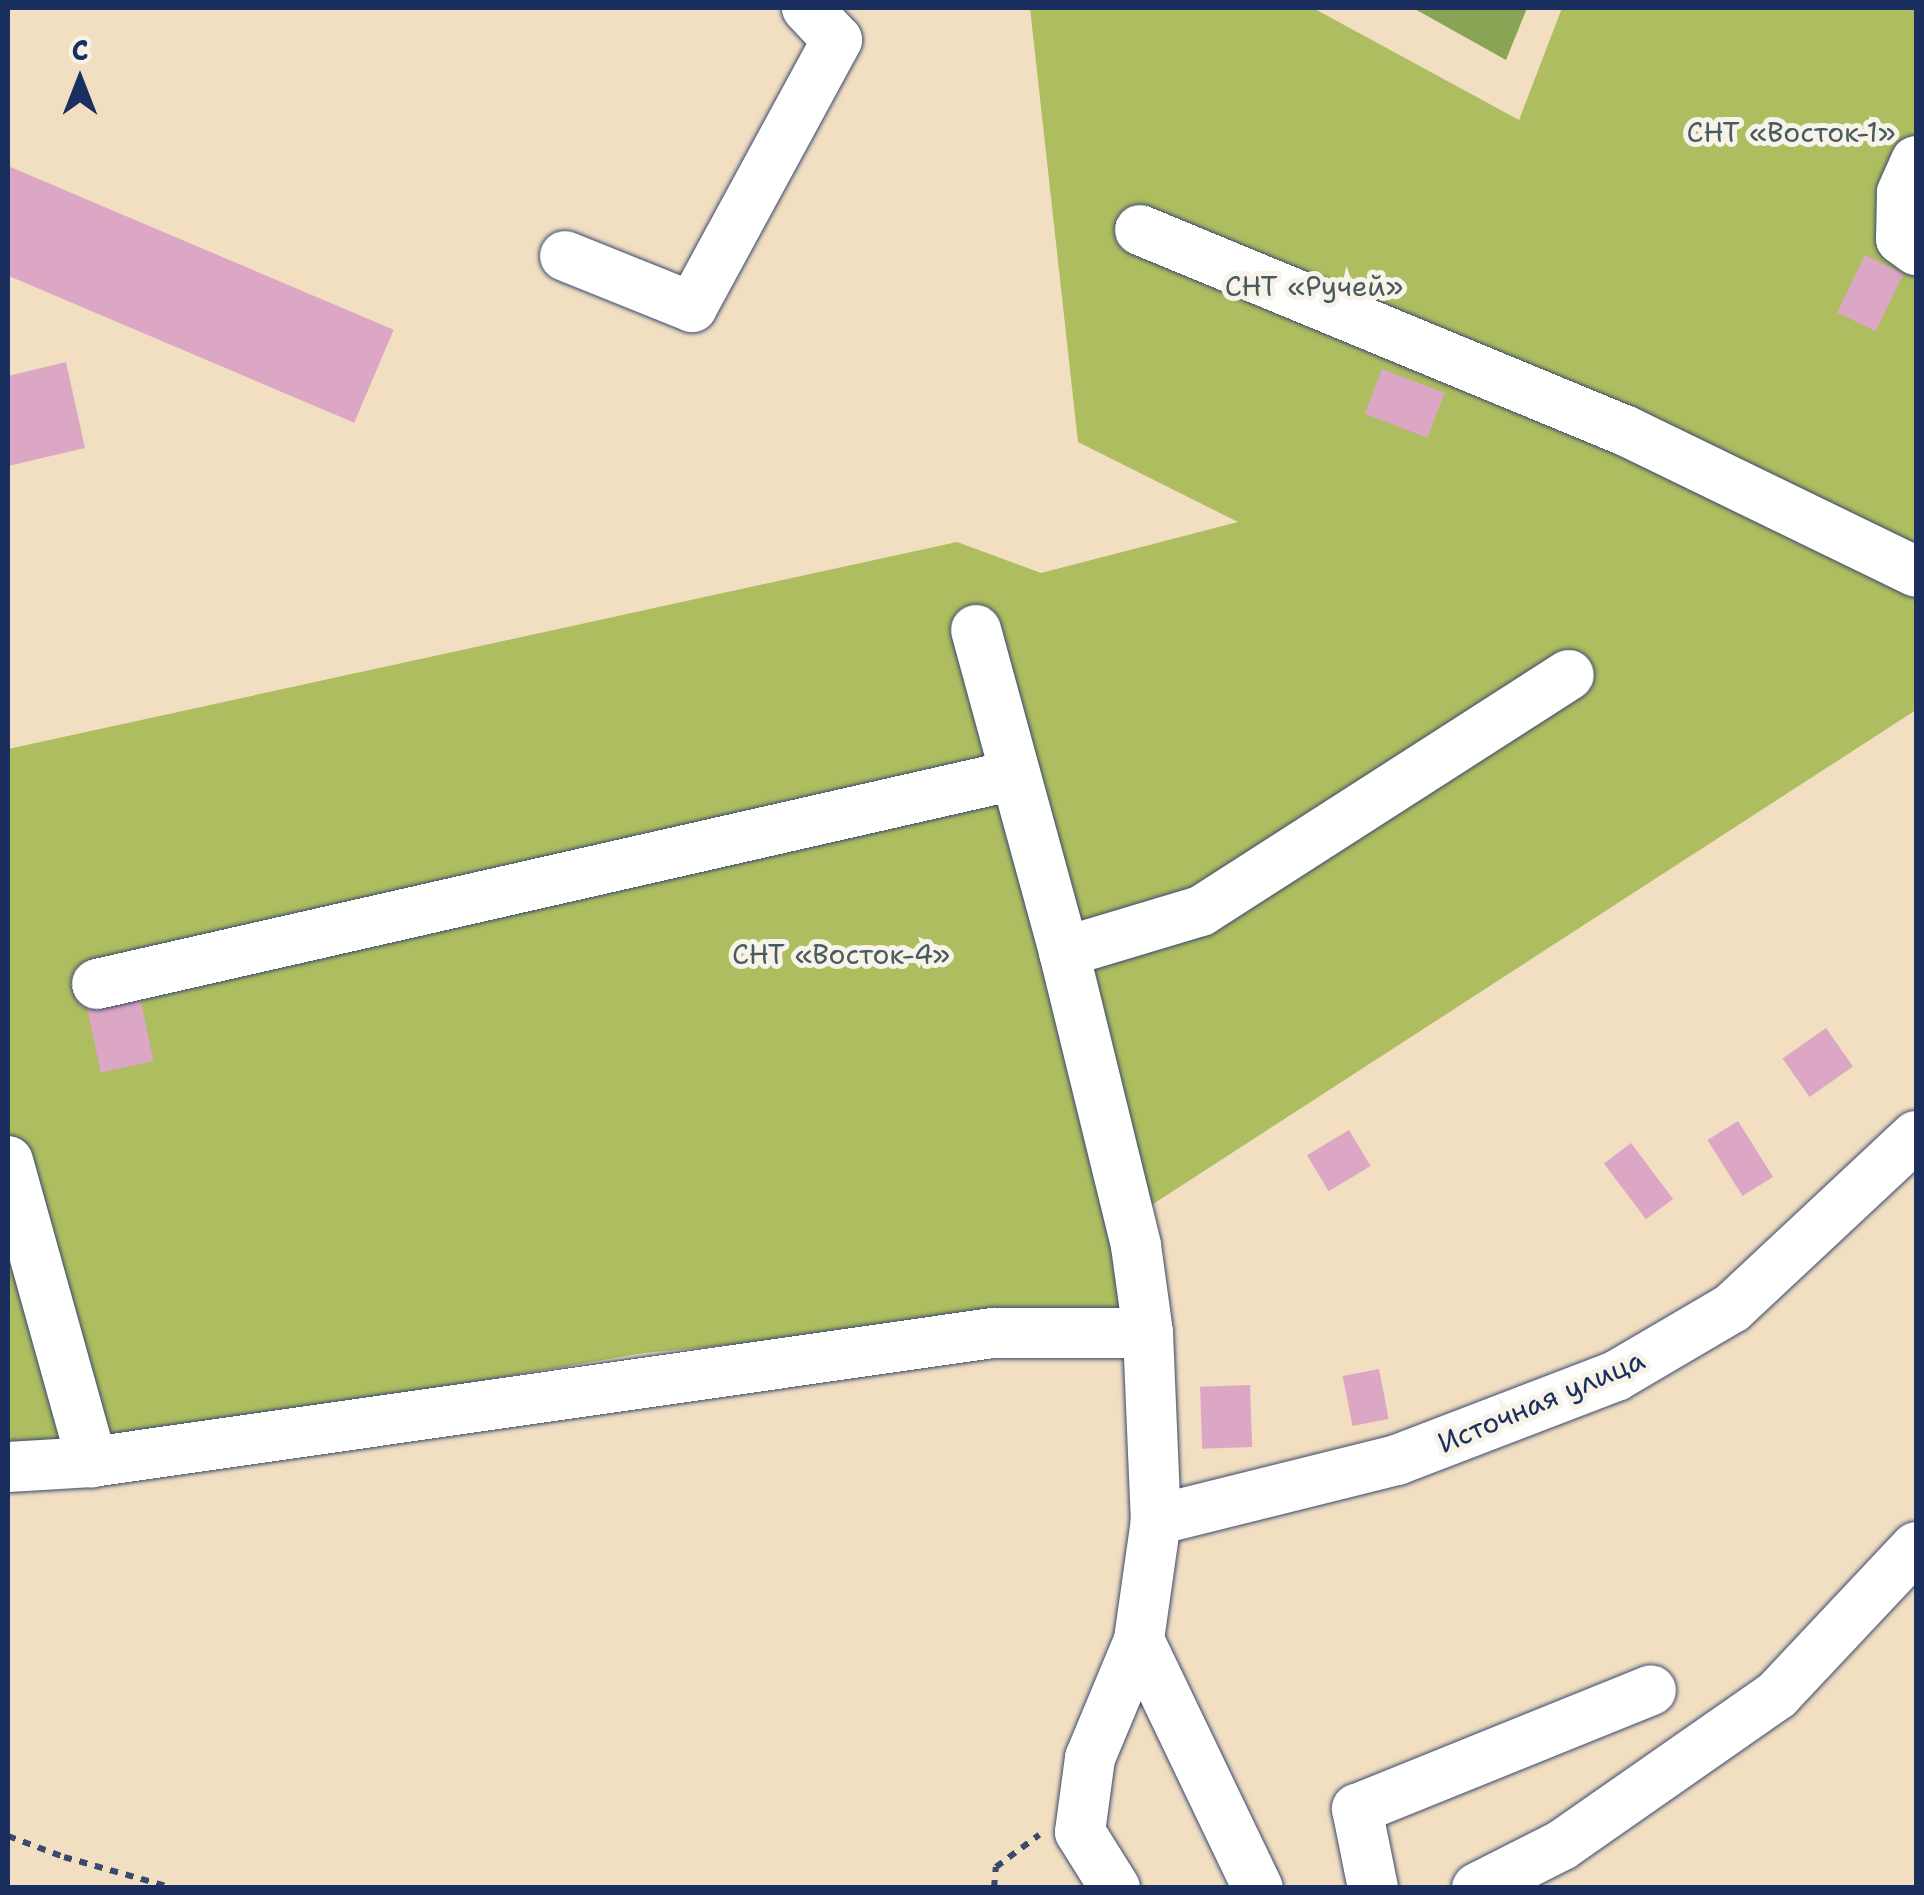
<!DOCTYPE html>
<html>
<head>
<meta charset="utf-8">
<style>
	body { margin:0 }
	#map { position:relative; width:1924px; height:1895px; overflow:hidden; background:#f2dfc2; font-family:"Shantell Sans",sans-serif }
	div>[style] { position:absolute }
	.green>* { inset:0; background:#aebd5f }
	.forest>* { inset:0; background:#8aa456 }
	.building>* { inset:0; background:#dca7c4; transform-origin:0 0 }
	.path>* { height:6px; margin-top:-3px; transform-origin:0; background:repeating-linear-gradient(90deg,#3b496d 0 8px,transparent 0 16px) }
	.roads { filter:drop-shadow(0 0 2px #3b496d) drop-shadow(0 0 2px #3b496d) }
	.minor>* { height:50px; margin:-25px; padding:0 25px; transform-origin:25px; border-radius:25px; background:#fff }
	span { translate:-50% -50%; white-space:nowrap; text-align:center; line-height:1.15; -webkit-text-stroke:10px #f7f3e8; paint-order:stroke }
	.park-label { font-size:28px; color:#475a5e }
	.street-label { font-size:28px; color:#1b2f5e }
	.frame { position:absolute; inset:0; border:10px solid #1b2f5e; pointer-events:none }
	.north { position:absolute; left:30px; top:30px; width:100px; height:100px; -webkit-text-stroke:8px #f7f3e8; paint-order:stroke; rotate:0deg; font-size:28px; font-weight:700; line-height:40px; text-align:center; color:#1b2f5e }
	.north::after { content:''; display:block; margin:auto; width:35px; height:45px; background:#1b2f5e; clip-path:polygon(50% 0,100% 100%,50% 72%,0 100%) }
</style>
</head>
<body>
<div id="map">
	<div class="green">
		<i style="clip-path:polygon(1030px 8px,1313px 8px,1519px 120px,1562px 8px,1916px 8px,1916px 710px,1150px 1206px,1121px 1308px,644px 1353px,305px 1411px,103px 1439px,8px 1446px,8px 749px,957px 542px,1041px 573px,1238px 522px,1078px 442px)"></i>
	</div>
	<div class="forest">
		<i style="clip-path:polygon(1413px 8px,1527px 8px,1506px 60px)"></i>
	</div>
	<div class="building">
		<i style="left:8px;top:166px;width:419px;height:101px;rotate:23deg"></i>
		<i style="left:1865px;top:255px;width:43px;height:64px;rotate:26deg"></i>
		<i style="clip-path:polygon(66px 362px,85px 448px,8px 466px,8px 376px)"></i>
		<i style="left:1382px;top:369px;width:67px;height:48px;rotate:21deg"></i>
		<i style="left:137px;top:983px;width:80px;height:54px;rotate:78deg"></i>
		<i style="left:1826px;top:1028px;width:47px;height:53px;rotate:55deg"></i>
		<i style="left:1738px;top:1121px;width:66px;height:36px;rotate:58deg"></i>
		<i style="left:1349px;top:1130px;width:42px;height:49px;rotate:59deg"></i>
		<i style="left:1631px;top:1143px;width:70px;height:34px;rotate:53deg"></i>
		<i style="left:1379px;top:1369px;width:51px;height:37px;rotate:79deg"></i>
		<i style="left:1250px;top:1385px;width:62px;height:50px;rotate:88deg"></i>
	</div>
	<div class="path">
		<i style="left:8px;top:1836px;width:60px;rotate:20.6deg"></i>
		<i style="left:64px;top:1857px;width:113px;rotate:15.9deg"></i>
		<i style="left:994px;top:1888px;width:21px;rotate:-85deg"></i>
		<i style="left:996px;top:1867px;width:54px;rotate:-36.7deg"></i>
	</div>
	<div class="roads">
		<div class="minor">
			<i style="left:1916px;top:161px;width:35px;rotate:114deg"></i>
			<i style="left:1902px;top:193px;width:46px;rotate:91.2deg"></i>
			<i style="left:1901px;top:239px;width:19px;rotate:36deg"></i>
			<i style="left:1140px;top:230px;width:526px;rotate:22.47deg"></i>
			<i style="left:1626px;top:431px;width:322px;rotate:25.9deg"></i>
			<i style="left:565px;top:256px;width:137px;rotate:21.9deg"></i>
			<i style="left:692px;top:307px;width:304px;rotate:-61.5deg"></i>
			<i style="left:837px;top:40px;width:44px;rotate:-133.2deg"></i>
			<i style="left:976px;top:630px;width:334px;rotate:74.7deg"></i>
			<i style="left:1064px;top:952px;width:303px;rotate:76.2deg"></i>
			<i style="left:1136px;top:1246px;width:88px;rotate:82.1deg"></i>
			<i style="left:1148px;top:1333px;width:187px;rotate:87.6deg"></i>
			<i style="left:1156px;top:1520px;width:121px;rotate:98.1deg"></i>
			<i style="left:1139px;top:1640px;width:275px;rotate:64.4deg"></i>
			<i style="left:1064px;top:952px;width:143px;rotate:-16.7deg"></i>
			<i style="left:1201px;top:911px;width:437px;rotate:-32.7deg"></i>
			<i style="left:97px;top:984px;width:941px;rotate:-12.83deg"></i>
			<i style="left:8px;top:1161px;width:313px;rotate:74.4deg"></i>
			<i style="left:8px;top:1467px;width:84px;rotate:-3.4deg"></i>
			<i style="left:92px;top:1462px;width:910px;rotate:-8.15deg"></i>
			<i style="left:993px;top:1333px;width:155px"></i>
			<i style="left:1156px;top:1520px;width:248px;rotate:-14deg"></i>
			<i style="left:1397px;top:1460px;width:235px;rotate:-21deg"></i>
			<i style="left:1616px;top:1376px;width:134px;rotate:-30.4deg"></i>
			<i style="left:1732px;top:1308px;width:252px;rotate:-43.1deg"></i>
			<i style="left:1115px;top:1888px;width:66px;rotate:-122deg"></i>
			<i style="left:1080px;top:1832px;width:75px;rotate:-82.3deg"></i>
			<i style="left:1090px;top:1758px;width:128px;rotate:-67.4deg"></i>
			<i style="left:1373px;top:1888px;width:81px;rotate:-101.4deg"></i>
			<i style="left:1357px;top:1809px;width:317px;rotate:-22deg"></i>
			<i style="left:1477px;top:1888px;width:95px;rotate:-26.8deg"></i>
			<i style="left:1562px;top:1845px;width:262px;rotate:-34.9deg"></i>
			<i style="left:1777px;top:1695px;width:203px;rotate:-46.8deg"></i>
		</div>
	</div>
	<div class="park-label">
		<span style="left:1791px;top:132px">СНТ «Восток-1»</span>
		<span style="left:1314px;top:286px">СНТ «Ручей»</span>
		<span style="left:841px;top:954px">СНТ «Восток-4»</span>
	</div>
	<div class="street-label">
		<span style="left:1541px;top:1401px;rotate:-23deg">Источная улица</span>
	</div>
	<div class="frame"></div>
	<div class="north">С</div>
</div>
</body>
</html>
